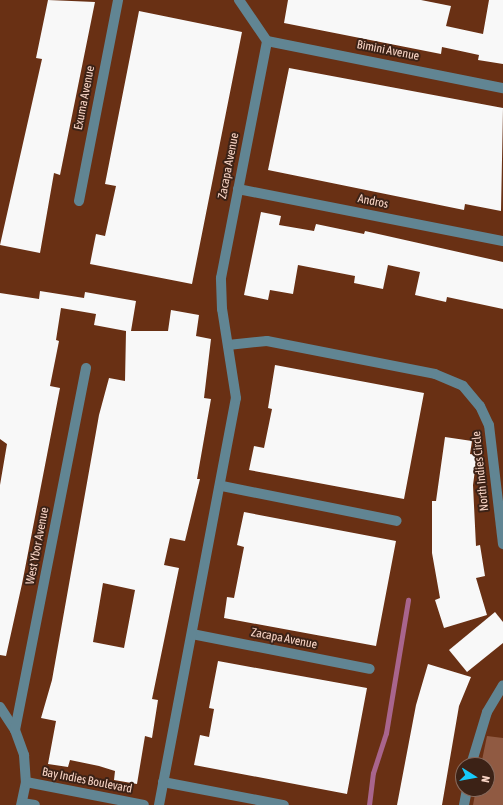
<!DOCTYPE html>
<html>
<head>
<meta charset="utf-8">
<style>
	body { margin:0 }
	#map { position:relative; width:503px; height:805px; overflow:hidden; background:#693014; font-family:"Asap Condensed",sans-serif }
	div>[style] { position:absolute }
	.green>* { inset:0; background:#905a42 }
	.stream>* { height:5px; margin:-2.5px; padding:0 2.5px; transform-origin:2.5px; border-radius:2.5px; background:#a9658d }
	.building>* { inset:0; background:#f8f8f8 }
	.minor>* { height:10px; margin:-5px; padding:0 5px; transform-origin:5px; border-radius:5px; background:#618593 }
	span { translate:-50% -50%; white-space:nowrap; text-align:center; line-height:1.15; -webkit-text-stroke:4px #3c2216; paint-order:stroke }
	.street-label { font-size:12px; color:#f9d5c6 }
	.north { position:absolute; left:455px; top:757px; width:40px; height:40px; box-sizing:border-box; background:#3c2216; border:1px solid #886a5c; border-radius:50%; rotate:101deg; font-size:11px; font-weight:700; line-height:16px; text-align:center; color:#f9d5c6 }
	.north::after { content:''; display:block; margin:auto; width:14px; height:18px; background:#16cafb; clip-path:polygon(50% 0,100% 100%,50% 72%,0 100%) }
</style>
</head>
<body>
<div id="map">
	<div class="green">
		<i style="clip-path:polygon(487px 736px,503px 738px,503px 805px,473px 805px,476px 789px,487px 789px,487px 765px,481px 765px)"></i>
	</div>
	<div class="stream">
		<i style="left:369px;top:805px;width:32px;rotate:-83deg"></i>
		<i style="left:373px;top:773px;width:42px;rotate:-72deg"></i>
		<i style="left:386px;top:733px;width:135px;rotate:-80.6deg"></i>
	</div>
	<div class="building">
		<i style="clip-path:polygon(48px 0,95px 2px,60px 175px,54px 173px,40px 253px,0 245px,42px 59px,36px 58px)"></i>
		<i style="clip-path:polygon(288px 0,421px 0,451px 6px,446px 26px,483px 34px,489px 0,503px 0,503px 64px,478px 60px,479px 55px,442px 47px,441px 54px,284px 23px)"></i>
		<i style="clip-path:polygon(139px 11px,242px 32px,192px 284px,90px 264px,96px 234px,105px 236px,116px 186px,105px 184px)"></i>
		<i style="clip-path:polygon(289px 68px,503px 108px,501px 211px,465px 204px,464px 210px,268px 170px)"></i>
		<i style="clip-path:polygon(261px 212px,281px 216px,279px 225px,314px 231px,316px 224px,364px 234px,365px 231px,503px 262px,503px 309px,447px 297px,446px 302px,415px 295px,420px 272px,388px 265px,383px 289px,354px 283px,355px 276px,298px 265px,293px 294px,270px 290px,268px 300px,244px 295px)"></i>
		<i style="clip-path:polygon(evenodd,40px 291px,84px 298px,85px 292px,136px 301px,131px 331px,168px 331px,171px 310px,199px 315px,196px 336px,211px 339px,204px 398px,211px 399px,197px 479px,200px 479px,185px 541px,170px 538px,164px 565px,179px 568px,152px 699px,158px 700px,152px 738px,145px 736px,137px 784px,114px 780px,115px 771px,99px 766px,70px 760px,68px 767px,48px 764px,56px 721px,41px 718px,52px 680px,99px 415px,109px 378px,125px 381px,126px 331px,94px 325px,96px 314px,61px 308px,56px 340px,59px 341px,50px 386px,60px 388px,22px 584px,6px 656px,0 655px,0 485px,7px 444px,0 439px,0 293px,39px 299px,40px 291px,103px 583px,135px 590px,124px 648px,93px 642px,103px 583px)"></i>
		<i style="clip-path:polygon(275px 365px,424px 393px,404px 499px,249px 470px,254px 446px,264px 448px,272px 409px,268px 408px)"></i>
		<i style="clip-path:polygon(445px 437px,472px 441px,470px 454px,477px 455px,473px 485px,476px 546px,480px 545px,485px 576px,476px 578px,487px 615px,444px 628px,435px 600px,440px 598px,432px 553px,432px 501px,436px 501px)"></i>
		<i style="clip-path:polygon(244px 512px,396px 541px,376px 646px,224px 618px,227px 597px,234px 598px,244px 547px,237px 545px)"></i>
		<i style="clip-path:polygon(495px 612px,503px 622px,503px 643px,467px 672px,449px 650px)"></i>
		<i style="clip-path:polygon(218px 661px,367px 688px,347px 794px,194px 765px,200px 735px,209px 737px,214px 709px,209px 708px)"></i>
		<i style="clip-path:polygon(428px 664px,471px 677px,459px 706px,442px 805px,397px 805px,416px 705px)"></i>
	</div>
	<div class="minor">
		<i style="left:267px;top:41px;width:241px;rotate:11.3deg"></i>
		<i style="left:238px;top:189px;width:270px;rotate:11.1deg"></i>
		<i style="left:79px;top:201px;width:205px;rotate:-79deg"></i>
		<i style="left:228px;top:345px;width:39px;rotate:-6deg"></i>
		<i style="left:267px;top:341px;width:171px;rotate:11.1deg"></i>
		<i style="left:435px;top:374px;width:30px;rotate:23deg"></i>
		<i style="left:463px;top:386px;width:26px;rotate:50deg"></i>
		<i style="left:480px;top:406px;width:21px;rotate:65deg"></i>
		<i style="left:489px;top:425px;width:120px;rotate:83.3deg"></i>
		<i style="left:222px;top:486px;width:178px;rotate:11.3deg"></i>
		<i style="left:192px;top:634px;width:181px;rotate:11.1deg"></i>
		<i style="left:0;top:707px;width:27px;rotate:57deg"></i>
		<i style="left:15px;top:730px;width:27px;rotate:70deg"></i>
		<i style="left:24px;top:755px;width:27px;rotate:86deg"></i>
		<i style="left:26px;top:782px;width:24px;rotate:102deg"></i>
		<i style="left:15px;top:730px;width:369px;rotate:-78.9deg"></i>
		<i style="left:471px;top:765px;width:55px;rotate:-73.2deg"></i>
		<i style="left:487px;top:712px;width:31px;rotate:-59deg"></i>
		<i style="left:26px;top:782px;width:120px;rotate:11deg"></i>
		<i style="left:163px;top:782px;width:123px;rotate:10.8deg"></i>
		<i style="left:22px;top:803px;width:13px;rotate:9deg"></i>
		<i style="left:159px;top:805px;width:414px;rotate:-79.3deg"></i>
		<i style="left:236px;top:398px;width:90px;rotate:-98.9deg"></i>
		<i style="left:222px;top:309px;width:31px;rotate:-92deg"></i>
		<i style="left:221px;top:278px;width:241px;rotate:-79deg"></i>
		<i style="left:267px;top:41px;width:50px;rotate:-124.3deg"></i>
		<i style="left:464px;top:805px;width:16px;rotate:-79deg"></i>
	</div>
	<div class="street-label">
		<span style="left:388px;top:51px;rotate:11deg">Bimini Avenue</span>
		<span style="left:85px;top:98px;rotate:-79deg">Exuma Avenue</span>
		<span style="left:229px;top:166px;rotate:-79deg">Zacapa Avenue</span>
		<span style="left:373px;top:202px;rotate:11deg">Andros</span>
		<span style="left:481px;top:471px;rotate:-96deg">North Indies Circle</span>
		<span style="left:38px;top:546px;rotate:-79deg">West Ybor Avenue</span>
		<span style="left:284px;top:639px;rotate:11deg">Zacapa Avenue</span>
		<span style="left:87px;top:781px;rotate:11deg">Bay Indies Boulevard</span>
	</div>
	<div class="north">N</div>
</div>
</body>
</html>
